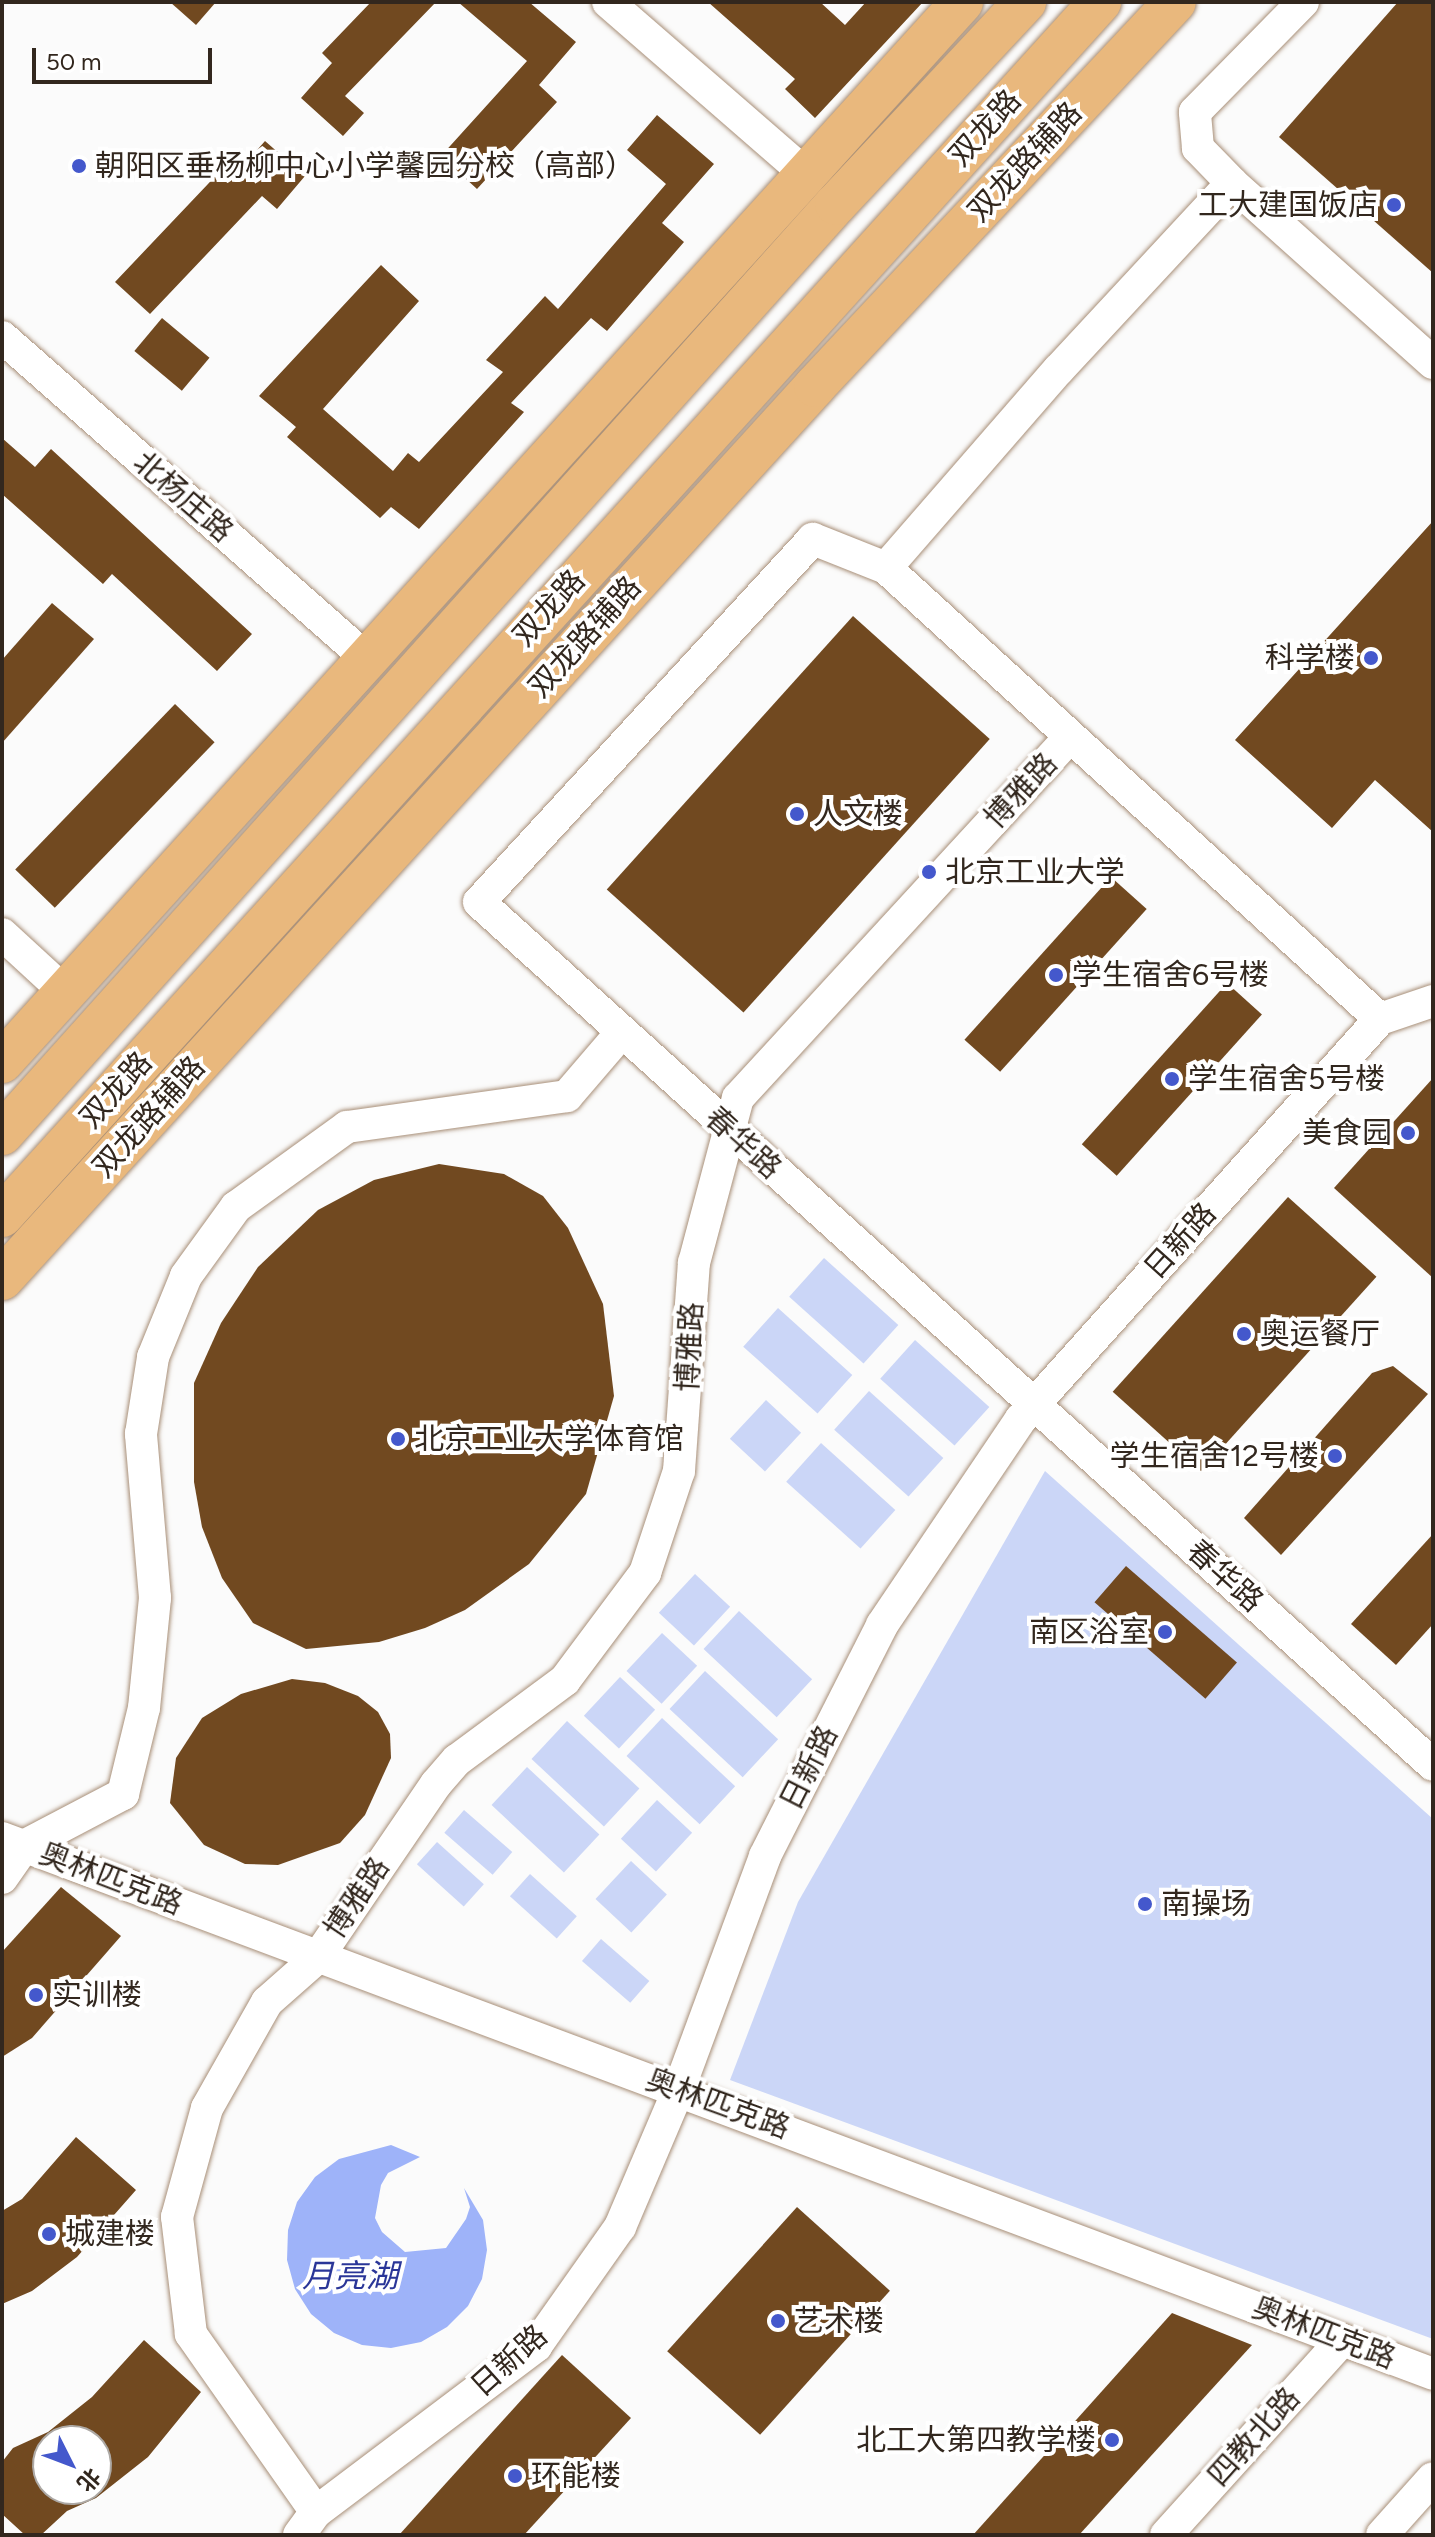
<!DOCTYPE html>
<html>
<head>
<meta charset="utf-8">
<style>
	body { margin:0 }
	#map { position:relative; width:1435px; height:2537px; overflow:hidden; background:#fbfbfb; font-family:Figtree,"Noto Sans SC",sans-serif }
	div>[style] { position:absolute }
	.green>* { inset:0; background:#cbd6f7; transform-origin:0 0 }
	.water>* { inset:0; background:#9eb3f9 }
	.building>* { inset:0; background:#714920; transform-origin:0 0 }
	.roads { filter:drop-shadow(0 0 2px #a88f78) drop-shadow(0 0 2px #a88f78) }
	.minor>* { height:32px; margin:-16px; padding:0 16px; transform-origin:16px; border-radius:16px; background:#fff }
	.major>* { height:42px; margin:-21px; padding:0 21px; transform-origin:21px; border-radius:21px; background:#e9b87d }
	.dots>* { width:22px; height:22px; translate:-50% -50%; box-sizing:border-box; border:4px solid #fff; border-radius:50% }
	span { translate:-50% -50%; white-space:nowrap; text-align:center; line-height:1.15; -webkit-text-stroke:8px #fff; paint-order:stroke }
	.street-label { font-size:30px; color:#32271e }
	.poi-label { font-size:30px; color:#32271e }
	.left { translate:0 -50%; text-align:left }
	.right { translate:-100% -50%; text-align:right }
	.water-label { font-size:32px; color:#2a3698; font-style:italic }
	.frame { position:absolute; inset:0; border:4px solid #32271e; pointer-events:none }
	.north { position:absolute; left:32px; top:2425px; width:80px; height:80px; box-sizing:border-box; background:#fff; border:2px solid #ada9a5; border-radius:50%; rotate:132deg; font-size:22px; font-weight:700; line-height:32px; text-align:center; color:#32271e }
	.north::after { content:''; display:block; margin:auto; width:28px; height:36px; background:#4458cc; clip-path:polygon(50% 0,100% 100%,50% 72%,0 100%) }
	.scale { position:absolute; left:32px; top:48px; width:180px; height:36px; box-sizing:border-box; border:4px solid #32271e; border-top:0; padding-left:10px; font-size:24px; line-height:28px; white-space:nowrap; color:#32271e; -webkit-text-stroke:6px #fff; paint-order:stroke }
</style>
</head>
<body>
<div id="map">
	<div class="green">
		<i style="left:824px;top:1258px;width:100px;height:52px;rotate:42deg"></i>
		<i style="left:778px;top:1308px;width:100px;height:52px;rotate:42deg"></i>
		<i style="left:915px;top:1340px;width:100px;height:52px;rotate:42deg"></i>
		<i style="left:869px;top:1391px;width:100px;height:52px;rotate:42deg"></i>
		<i style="left:766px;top:1400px;width:48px;height:53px;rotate:43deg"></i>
		<i style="left:821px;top:1443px;width:100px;height:52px;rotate:42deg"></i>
		<i style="clip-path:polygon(1045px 1471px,1433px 1819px,1433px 2339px,730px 2080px,798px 1902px)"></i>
		<i style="left:695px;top:1574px;width:48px;height:53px;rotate:43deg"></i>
		<i style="left:739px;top:1611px;width:100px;height:52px;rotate:43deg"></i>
		<i style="left:662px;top:1633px;width:48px;height:52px;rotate:43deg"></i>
		<i style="left:705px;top:1671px;width:100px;height:52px;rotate:43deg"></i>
		<i style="left:620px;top:1677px;width:48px;height:53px;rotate:43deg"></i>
		<i style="left:662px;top:1718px;width:100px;height:52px;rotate:43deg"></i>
		<i style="left:567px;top:1721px;width:99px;height:52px;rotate:43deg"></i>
		<i style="left:527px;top:1767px;width:99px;height:52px;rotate:43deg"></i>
		<i style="left:657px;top:1800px;width:48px;height:53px;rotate:43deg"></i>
		<i style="left:464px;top:1810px;width:64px;height:30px;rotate:41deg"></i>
		<i style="left:437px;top:1842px;width:63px;height:30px;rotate:42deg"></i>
		<i style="left:631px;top:1861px;width:49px;height:52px;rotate:43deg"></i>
		<i style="left:530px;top:1874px;width:63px;height:30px;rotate:42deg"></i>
		<i style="left:601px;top:1939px;width:64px;height:29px;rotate:41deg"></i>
	</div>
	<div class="water">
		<i style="clip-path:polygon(391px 2145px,420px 2157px,388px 2173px,381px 2185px,375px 2218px,382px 2232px,405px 2252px,446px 2248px,466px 2219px,470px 2207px,464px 2188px,483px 2220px,487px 2250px,482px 2279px,468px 2306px,447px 2327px,421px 2342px,391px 2348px,362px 2345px,334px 2333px,311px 2314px,295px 2289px,287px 2260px,288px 2230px,297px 2202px,315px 2177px,339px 2159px)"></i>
	</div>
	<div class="building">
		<i style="clip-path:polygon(170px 2px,216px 2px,196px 25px)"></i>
		<i style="clip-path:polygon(371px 2px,436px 2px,345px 96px,364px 113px,343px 136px,301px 98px,332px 63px,322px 53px)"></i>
		<i style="clip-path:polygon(458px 2px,529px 2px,576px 42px,539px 85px,557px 102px,477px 189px,441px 156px,527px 61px)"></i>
		<i style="clip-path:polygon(708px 2px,820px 2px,845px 25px,866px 2px,923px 2px,815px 118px,785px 89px,795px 79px)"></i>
		<i style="clip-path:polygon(1398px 2px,1433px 2px,1433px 273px,1279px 137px)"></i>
		<i style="clip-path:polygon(657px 115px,714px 164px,662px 223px,684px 242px,607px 331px,591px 318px,511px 403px,524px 412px,419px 529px,391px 507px,380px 518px,287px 437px,296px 427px,259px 396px,381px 265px,419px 301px,323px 409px,393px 471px,408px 453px,419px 462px,503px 372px,486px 360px,545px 296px,558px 309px,666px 184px,627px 150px)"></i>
		<i style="clip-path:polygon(265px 141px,305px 176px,277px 209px,262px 196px,150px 314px,115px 282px,226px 165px,236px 174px)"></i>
		<i style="left:162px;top:318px;width:62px;height:43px;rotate:40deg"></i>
		<i style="clip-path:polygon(2px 438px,35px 467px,51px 449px,252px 634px,217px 671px,112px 574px,103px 584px,2px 494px)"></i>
		<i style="clip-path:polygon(1433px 521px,1433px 832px,1375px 780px,1332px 828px,1235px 740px)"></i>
		<i style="clip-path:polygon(52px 603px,94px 639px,2px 743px,2px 660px)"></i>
		<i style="left:853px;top:616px;width:184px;height:368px;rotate:42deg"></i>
		<i style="left:175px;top:704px;width:55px;height:230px;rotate:44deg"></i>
		<i style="left:1111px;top:877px;width:48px;height:219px;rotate:42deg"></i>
		<i style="left:1227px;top:983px;width:47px;height:217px;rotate:42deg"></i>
		<i style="clip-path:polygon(1433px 1078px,1433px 1278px,1334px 1188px)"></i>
		<i style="clip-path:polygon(439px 1164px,504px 1174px,543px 1196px,568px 1228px,603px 1304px,614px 1396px,586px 1494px,529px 1564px,465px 1610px,425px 1628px,379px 1642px,306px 1649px,253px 1623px,222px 1578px,202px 1527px,194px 1482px,194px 1383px,221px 1323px,258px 1267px,318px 1210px,374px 1180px)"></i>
		<i style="left:1288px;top:1197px;width:119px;height:262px;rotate:42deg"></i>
		<i style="clip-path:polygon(1393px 1366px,1428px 1394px,1281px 1555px,1244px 1518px,1372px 1373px)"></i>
		<i style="clip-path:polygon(1433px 1534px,1433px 1624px,1396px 1665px,1351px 1624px)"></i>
		<i style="left:1126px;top:1566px;width:147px;height:48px;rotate:41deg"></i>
		<i style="clip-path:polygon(292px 1679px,325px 1683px,358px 1696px,378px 1712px,390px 1734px,391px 1758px,365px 1815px,340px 1843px,278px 1865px,245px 1864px,204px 1845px,170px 1803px,176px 1758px,202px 1718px,241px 1694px)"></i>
		<i style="clip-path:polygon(61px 1887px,121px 1936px,32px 2038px,2px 2057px,2px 1952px)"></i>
		<i style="clip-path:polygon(76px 2137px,136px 2190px,77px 2257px,32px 2291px,2px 2304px,2px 2211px,22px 2199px)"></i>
		<i style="left:797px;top:2207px;width:125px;height:194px;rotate:42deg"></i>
		<i style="clip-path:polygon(1172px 2313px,1252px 2345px,1079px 2535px,973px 2535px)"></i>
		<i style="clip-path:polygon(evenodd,144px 2340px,201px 2392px,148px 2457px,96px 2498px,67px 2511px,41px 2535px,25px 2535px,2px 2514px,2px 2462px,13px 2448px,48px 2432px,92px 2397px,144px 2340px,48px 2441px,96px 2441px,96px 2489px,48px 2489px,48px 2441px)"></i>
		<i style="clip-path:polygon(562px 2355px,631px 2418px,524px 2535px,399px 2535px)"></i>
	</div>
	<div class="roads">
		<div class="minor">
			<i style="left:608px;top:2px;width:262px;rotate:41deg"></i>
			<i style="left:1232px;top:183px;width:49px;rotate:-134.2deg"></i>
			<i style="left:1198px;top:148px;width:36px;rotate:-95deg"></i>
			<i style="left:1195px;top:112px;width:154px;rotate:-45.5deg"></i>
			<i style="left:2px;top:337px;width:484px;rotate:41.4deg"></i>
			<i style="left:1433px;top:363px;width:270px;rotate:-138.2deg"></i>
			<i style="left:1232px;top:183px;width:255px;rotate:132.9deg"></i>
			<i style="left:1058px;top:370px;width:262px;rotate:131deg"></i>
			<i style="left:886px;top:568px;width:669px;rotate:42.39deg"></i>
			<i style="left:1380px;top:1019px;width:56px;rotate:-18.8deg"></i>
			<i style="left:886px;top:568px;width:79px;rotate:-158.3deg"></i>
			<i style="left:813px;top:539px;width:493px;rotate:132.6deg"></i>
			<i style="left:479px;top:902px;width:1286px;rotate:42.13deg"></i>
			<i style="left:2px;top:934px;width:84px;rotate:42.6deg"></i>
			<i style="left:2px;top:1838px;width:1528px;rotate:20.53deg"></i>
			<i style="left:2px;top:1878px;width:39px;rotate:-55deg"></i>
			<i style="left:24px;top:1846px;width:112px;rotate:-27.7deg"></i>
			<i style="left:123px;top:1794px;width:89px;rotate:-76.3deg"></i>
			<i style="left:144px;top:1708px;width:111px;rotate:-84.3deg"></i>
			<i style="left:155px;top:1598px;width:165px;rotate:-94.9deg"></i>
			<i style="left:141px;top:1434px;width:78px;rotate:-81.1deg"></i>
			<i style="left:153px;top:1357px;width:87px;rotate:-67.8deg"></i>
			<i style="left:186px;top:1276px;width:85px;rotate:-54.1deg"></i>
			<i style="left:236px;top:1207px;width:137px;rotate:-35.8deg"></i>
			<i style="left:347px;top:1127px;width:222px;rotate:-8deg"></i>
			<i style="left:567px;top:1096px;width:83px;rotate:-49.4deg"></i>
			<i style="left:316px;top:2512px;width:218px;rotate:-125.1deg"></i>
			<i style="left:191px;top:2334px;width:118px;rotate:-96.8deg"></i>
			<i style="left:177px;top:2217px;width:113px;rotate:-74.6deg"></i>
			<i style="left:207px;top:2108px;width:122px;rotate:-60.5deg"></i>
			<i style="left:267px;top:2002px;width:68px;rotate:-41.4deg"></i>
			<i style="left:318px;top:1957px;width:209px;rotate:-55.7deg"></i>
			<i style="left:436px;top:1784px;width:32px;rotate:-49deg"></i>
			<i style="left:457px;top:1760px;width:134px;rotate:-36.5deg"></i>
			<i style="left:565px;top:1680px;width:134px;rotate:-53.2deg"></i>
			<i style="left:645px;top:1573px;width:108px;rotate:-71.6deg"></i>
			<i style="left:679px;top:1471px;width:209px;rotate:-85.9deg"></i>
			<i style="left:694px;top:1263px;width:171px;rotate:-75.1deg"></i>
			<i style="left:738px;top:1098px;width:488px;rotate:-47.4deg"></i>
			<i style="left:299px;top:2535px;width:29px;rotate:-54deg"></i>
			<i style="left:316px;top:2512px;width:276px;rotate:-37deg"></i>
			<i style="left:536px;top:2346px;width:146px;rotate:-54.8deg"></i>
			<i style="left:620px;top:2227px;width:150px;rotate:-66.9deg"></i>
			<i style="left:679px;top:2089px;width:248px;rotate:-69.7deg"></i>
			<i style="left:765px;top:1856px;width:259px;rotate:-63.1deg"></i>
			<i style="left:882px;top:1625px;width:249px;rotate:-56deg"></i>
			<i style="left:1021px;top:1419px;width:537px;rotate:-48.09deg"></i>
			<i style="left:1166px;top:2535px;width:263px;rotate:-47.9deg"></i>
			<i style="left:1382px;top:2535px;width:76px;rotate:-48.2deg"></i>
		</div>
		<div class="major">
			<i style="left:2px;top:1062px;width:1430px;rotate:-47.83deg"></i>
			<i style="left:2px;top:1134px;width:1249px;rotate:-48.12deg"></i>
			<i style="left:836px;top:204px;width:277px;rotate:-46.9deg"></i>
			<i style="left:2px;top:1216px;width:1637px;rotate:-47.87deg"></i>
			<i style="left:2px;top:1279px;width:1208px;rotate:-47.68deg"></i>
			<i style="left:815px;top:386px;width:526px;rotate:-46.85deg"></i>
		</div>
	</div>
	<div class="dots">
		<i style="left:79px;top:166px;background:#4458cc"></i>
		<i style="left:1394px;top:205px;background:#4458cc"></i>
		<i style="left:1371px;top:658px;background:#4458cc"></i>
		<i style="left:797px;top:814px;background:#4458cc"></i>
		<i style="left:929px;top:872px;background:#4458cc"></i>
		<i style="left:1056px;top:975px;background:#4458cc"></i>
		<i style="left:1172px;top:1079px;background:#4458cc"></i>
		<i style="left:1408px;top:1133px;background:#4458cc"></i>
		<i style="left:1244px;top:1334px;background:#4458cc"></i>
		<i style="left:398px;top:1439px;background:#4458cc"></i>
		<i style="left:1335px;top:1456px;background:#4458cc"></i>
		<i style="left:1165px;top:1632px;background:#4458cc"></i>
		<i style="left:1145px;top:1904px;background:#4458cc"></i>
		<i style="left:36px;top:1995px;background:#4458cc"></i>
		<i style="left:49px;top:2234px;background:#4458cc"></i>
		<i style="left:778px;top:2321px;background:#4458cc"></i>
		<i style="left:1112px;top:2440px;background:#4458cc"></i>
		<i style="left:515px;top:2476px;background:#4458cc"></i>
	</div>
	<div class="street-label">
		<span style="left:985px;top:128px;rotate:-48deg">双龙路</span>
		<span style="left:1025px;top:162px;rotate:-47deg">双龙路辅路</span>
		<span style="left:183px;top:497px;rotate:41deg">北杨庄路</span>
		<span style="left:549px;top:608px;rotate:-48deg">双龙路</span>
		<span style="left:585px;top:637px;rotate:-48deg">双龙路辅路</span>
		<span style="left:1021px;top:791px;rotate:-47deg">博雅路</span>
		<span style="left:116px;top:1090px;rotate:-48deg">双龙路</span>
		<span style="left:149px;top:1117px;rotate:-48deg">双龙路辅路</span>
		<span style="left:743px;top:1143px;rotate:42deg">春华路</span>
		<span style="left:1180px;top:1241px;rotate:-48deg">日新路</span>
		<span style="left:690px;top:1347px;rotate:-87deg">博雅路</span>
		<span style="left:1225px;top:1576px;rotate:42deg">春华路</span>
		<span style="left:809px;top:1768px;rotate:-63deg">日新路</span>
		<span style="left:111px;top:1879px;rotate:21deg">奥林匹克路</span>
		<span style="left:357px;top:1898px;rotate:-56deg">博雅路</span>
		<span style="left:718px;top:2104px;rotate:20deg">奥林匹克路</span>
		<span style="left:1324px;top:2333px;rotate:21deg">奥林匹克路</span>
		<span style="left:509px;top:2361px;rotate:-42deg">日新路</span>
		<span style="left:1254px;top:2437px;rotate:-48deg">四教北路</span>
	</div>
	<div class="poi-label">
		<span class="left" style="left:95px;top:166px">朝阳区垂杨柳中心小学馨园分校（高部）</span>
		<span class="right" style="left:1378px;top:205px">工大建国饭店</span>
		<span class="right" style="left:1355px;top:658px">科学楼</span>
		<span class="left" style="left:813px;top:814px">人文楼</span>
		<span class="left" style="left:945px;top:872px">北京工业大学</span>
		<span class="left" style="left:1072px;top:975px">学生宿舍6号楼</span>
		<span class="left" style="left:1188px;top:1079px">学生宿舍5号楼</span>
		<span class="right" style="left:1392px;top:1133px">美食园</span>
		<span class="left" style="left:1260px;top:1334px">奥运餐厅</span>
		<span class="left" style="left:414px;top:1439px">北京工业大学体育馆</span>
		<span class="right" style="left:1319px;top:1456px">学生宿舍12号楼</span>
		<span class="right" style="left:1149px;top:1632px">南区浴室</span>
		<span class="left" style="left:1161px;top:1904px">南操场</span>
		<span class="left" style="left:52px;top:1995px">实训楼</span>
		<span class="left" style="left:65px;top:2234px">城建楼</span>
		<span class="left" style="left:794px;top:2321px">艺术楼</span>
		<span class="right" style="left:1096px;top:2440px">北工大第四教学楼</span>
		<span class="left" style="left:531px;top:2476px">环能楼</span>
	</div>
	<div class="water-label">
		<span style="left:350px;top:2276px">月亮湖</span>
	</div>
	<div class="frame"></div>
	<div class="north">北</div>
	<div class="scale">50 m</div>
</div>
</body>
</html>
